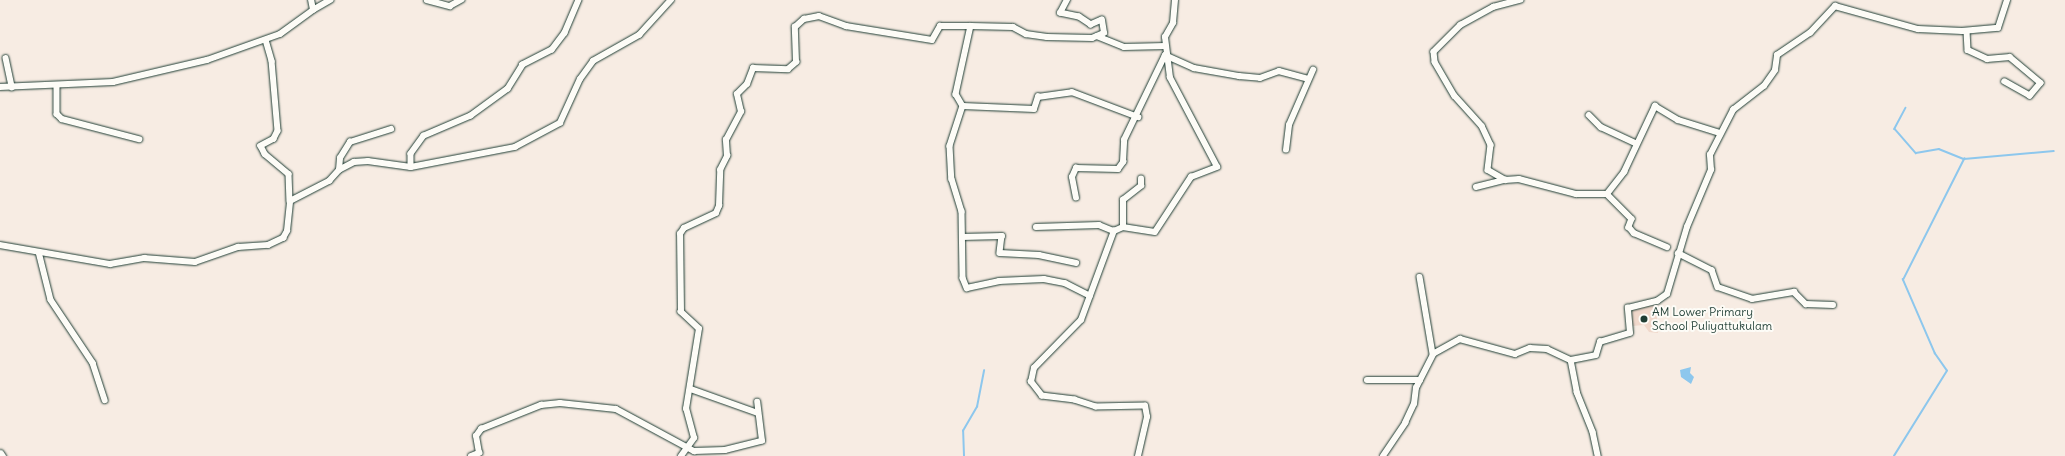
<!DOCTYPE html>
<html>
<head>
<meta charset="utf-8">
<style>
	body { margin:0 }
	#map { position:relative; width:2065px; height:456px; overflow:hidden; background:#f7ece3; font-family:Delius,sans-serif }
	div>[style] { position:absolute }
	.built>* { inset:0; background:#f0d8cb }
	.water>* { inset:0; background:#8dc7ed }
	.stream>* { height:1.5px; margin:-0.75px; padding:0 0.75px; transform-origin:0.75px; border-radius:0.75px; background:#8dc7ed }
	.roads { filter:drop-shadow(0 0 1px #1f3d34) drop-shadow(0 0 1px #1f3d34) }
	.minor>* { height:5.5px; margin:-2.75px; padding:0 2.75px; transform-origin:2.75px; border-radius:2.75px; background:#fdfcf7 }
	.tertiary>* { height:7px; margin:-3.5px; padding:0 3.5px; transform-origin:3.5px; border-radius:3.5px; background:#fdfcf7 }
	.dots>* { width:11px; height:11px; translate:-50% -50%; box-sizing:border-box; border:2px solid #fdfcf7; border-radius:50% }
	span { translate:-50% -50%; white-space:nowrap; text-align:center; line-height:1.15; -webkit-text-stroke:4px #fdfcf7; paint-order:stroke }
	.poi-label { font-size:12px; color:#1f3d34 }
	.left { translate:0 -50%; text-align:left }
</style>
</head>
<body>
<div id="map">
	<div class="built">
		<i style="clip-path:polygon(1656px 305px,1658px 333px,1649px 332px,1644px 325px,1632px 326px,1631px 308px)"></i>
	</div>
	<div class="water">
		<i style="clip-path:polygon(1691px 367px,1690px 373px,1694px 377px,1691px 384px,1681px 377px,1680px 370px)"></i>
	</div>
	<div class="stream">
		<i style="left:1906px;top:108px;width:24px;rotate:118deg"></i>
		<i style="left:1895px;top:129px;width:32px;rotate:49deg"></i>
		<i style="left:1916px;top:153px;width:23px;rotate:-10deg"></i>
		<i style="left:1939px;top:149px;width:27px;rotate:22deg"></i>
		<i style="left:1964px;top:159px;width:90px;rotate:-5.1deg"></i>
		<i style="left:964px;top:456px;width:25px;rotate:-92deg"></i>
		<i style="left:963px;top:431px;width:28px;rotate:-60deg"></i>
		<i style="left:977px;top:407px;width:37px;rotate:-79deg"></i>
		<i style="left:1894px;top:456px;width:100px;rotate:-58.1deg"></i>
		<i style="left:1947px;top:371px;width:21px;rotate:-125deg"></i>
		<i style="left:1935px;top:354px;width:81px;rotate:-113.4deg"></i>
		<i style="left:1903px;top:280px;width:136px;rotate:-63.2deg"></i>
	</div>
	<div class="roads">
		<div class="minor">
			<i style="left:427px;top:0;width:24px;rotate:15deg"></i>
			<i style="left:450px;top:6px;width:13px;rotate:-29deg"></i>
			<i style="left:579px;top:0;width:36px;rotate:113deg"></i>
			<i style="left:565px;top:33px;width:21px;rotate:127deg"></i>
			<i style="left:552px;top:50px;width:33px;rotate:153deg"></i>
			<i style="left:523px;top:65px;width:28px;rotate:122deg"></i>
			<i style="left:508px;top:89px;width:46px;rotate:143.9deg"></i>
			<i style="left:471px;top:116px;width:51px;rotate:156.9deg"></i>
			<i style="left:424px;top:136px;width:22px;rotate:126deg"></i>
			<i style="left:411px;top:154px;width:13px;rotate:90deg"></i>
			<i style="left:411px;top:167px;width:106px;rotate:-10.9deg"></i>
			<i style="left:515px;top:147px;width:51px;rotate:-28.1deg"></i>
			<i style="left:560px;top:123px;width:48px;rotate:-65.6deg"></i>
			<i style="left:580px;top:79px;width:22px;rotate:-54deg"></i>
			<i style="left:593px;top:61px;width:53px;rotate:-29.5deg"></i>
			<i style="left:639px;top:35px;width:47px;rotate:-47.6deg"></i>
			<i style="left:1521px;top:0;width:28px;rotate:165deg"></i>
			<i style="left:1494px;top:7px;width:38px;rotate:151deg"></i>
			<i style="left:1461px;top:25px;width:38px;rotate:135deg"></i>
			<i style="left:1434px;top:52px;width:10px;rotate:84deg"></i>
			<i style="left:1435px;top:62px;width:39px;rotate:60deg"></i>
			<i style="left:1455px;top:96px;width:40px;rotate:48deg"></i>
			<i style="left:1482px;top:126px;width:21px;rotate:65deg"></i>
			<i style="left:1491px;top:145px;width:25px;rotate:97deg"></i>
			<i style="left:1488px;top:170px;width:20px;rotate:30deg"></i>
			<i style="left:1505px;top:180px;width:14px;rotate:-4deg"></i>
			<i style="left:1519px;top:179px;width:59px;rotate:14.7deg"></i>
			<i style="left:1576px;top:194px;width:31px"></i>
			<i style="left:1607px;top:194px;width:28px;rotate:-52deg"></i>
			<i style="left:1624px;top:172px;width:73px;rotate:-64.8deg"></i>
			<i style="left:1655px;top:106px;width:27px;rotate:31deg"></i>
			<i style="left:1678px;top:120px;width:44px;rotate:17.2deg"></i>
			<i style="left:313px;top:10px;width:20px;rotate:-30deg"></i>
			<i style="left:971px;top:26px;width:42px;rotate:1.4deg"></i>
			<i style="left:1013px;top:27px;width:15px;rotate:28deg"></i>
			<i style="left:1026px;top:34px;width:21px;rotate:8deg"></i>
			<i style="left:1047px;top:37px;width:45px;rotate:1.3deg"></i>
			<i style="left:1092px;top:38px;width:13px;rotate:-23deg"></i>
			<i style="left:1104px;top:33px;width:13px;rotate:-99deg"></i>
			<i style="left:1102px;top:20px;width:12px;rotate:156deg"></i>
			<i style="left:1091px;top:25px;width:14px;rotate:-146deg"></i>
			<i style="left:1079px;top:17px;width:19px;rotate:-168deg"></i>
			<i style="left:1060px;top:13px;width:15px;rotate:-62deg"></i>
			<i style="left:1967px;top:31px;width:19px;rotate:87deg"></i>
			<i style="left:1968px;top:50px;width:21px;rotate:25deg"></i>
			<i style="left:1987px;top:59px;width:23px;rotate:-5deg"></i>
			<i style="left:2010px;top:57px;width:40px;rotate:40deg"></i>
			<i style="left:2041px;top:83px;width:17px;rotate:130deg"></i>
			<i style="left:2030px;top:96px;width:29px;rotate:-151deg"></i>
			<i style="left:1097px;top:36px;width:29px;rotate:22deg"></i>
			<i style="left:1124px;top:47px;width:41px;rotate:-1.4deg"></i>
			<i style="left:266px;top:40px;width:22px;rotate:74deg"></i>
			<i style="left:272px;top:61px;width:70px;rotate:85.1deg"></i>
			<i style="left:278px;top:131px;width:9px;rotate:117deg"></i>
			<i style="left:274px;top:139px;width:15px;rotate:152deg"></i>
			<i style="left:261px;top:146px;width:9px;rotate:63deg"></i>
			<i style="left:265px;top:154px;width:31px;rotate:40deg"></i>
			<i style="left:289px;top:174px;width:27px;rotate:88deg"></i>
			<i style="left:6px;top:58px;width:30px;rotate:78deg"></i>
			<i style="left:57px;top:86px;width:28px;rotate:90deg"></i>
			<i style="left:57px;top:114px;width:7px;rotate:45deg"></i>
			<i style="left:62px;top:119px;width:80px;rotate:14.6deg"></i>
			<i style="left:0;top:87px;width:113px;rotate:-2.5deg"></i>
			<i style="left:113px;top:82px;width:97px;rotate:-13.2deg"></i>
			<i style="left:207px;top:60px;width:77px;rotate:-19.6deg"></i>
			<i style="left:280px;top:34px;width:41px;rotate:-36deg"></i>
			<i style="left:313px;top:10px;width:10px;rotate:-101deg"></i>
			<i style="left:963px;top:106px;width:71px;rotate:2.4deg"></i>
			<i style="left:1034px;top:109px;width:13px;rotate:-72deg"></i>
			<i style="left:1038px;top:97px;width:34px;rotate:-8deg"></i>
			<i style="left:1072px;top:92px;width:71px;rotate:20.7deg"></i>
			<i style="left:1589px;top:115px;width:17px;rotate:45deg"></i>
			<i style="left:1601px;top:127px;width:38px;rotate:25deg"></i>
			<i style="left:1286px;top:150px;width:25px;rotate:-83deg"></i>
			<i style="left:1289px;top:125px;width:60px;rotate:-66.4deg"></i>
			<i style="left:339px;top:170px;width:17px;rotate:-28deg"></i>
			<i style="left:354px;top:162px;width:14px;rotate:-4deg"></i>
			<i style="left:368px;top:161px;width:43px;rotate:7.9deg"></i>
			<i style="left:1476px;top:187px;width:30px;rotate:-14deg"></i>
			<i style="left:1607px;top:194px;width:35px;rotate:45deg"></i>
			<i style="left:1632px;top:219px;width:9px;rotate:111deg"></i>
			<i style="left:1629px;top:227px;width:8px;rotate:50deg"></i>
			<i style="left:1634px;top:233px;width:36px;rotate:23deg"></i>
			<i style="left:1076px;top:198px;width:21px;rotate:-101deg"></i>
			<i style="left:1072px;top:177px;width:10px;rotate:-66deg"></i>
			<i style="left:1076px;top:168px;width:42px;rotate:1.4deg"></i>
			<i style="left:1118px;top:169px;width:9px;rotate:-54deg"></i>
			<i style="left:1123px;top:162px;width:22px;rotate:-87deg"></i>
			<i style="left:1124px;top:140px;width:94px;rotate:-64.2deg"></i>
			<i style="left:1165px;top:55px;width:32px;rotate:24deg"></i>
			<i style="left:1194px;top:68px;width:46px;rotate:10.1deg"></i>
			<i style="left:1239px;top:76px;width:21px;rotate:5deg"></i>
			<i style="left:1260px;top:78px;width:20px;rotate:-20deg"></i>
			<i style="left:1279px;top:71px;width:30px;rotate:15deg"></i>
			<i style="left:1036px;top:227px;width:63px;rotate:-1.8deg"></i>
			<i style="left:1099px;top:225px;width:16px;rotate:22deg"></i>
			<i style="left:1123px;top:227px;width:27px;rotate:-90deg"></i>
			<i style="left:1123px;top:200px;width:23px;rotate:-38deg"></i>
			<i style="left:1141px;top:186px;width:7px;rotate:-90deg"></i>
			<i style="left:962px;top:237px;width:40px;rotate:-1.4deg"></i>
			<i style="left:1002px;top:236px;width:17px;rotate:97deg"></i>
			<i style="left:1000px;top:253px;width:39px;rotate:3deg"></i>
			<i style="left:1039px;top:255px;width:38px;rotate:12deg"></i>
			<i style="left:0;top:245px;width:112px;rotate:9.8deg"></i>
			<i style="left:110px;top:264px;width:35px;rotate:-10deg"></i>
			<i style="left:144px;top:258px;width:51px;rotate:4.5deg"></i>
			<i style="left:195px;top:262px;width:46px;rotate:-19.2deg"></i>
			<i style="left:238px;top:247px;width:30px;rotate:-4deg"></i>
			<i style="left:268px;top:245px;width:17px;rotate:-25deg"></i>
			<i style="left:283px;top:238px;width:8px;rotate:-60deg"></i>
			<i style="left:287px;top:231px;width:30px;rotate:-84deg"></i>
			<i style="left:290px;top:201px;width:44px;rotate:-27.1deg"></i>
			<i style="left:329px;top:181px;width:15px;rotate:-48deg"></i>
			<i style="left:339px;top:170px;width:12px;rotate:-85deg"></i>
			<i style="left:340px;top:158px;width:19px;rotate:-58deg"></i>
			<i style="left:350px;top:142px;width:43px;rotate:-17.6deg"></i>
			<i style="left:39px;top:252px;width:49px;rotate:76deg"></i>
			<i style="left:51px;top:300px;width:76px;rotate:56.3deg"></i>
			<i style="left:93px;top:363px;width:39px;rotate:72deg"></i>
			<i style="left:1678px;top:253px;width:38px;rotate:27deg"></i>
			<i style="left:1712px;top:270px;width:18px;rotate:71deg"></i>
			<i style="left:1718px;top:287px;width:36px;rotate:19deg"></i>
			<i style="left:1752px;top:299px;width:43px;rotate:-9.5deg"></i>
			<i style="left:1794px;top:292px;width:17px;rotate:45deg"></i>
			<i style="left:1806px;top:304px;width:27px;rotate:2deg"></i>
			<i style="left:1420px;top:277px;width:78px;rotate:80.4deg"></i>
			<i style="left:1571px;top:360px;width:33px;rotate:79deg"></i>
			<i style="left:1577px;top:392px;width:43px;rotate:68.2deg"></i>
			<i style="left:1593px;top:432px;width:25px;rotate:78deg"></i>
			<i style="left:1367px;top:380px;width:53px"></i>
			<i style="left:691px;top:389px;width:71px;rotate:19.7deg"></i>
			<i style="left:471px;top:456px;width:9px;rotate:-21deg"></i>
			<i style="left:479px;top:453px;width:17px;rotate:-100deg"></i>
			<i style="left:476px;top:436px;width:9px;rotate:-54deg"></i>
			<i style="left:481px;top:429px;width:65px;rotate:-21.8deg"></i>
			<i style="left:541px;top:405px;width:19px;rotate:-6deg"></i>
			<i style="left:560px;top:403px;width:56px;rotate:6.1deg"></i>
			<i style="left:616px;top:409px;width:89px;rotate:28.3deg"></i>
			<i style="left:694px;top:451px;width:31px;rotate:-2deg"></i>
			<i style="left:725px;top:450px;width:38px;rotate:-14deg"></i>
			<i style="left:762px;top:441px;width:39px;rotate:-97deg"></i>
			<i style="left:681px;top:456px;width:22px;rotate:-54deg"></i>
			<i style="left:694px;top:438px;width:30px;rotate:-105deg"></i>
			<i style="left:686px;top:409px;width:81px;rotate:-80.8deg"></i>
			<i style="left:699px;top:329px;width:25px;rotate:-137deg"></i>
			<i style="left:681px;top:312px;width:78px;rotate:-90.7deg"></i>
			<i style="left:680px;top:234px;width:7px;rotate:-56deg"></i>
			<i style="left:684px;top:228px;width:35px;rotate:-25deg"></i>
			<i style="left:716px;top:213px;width:8px;rotate:-67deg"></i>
			<i style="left:719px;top:206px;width:36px;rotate:-88deg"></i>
			<i style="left:720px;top:170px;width:16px;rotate:-63deg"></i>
			<i style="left:727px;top:156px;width:16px;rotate:-94deg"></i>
			<i style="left:726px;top:140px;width:32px;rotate:-62deg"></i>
			<i style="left:741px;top:112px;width:18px;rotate:-103deg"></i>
			<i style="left:737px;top:94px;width:14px;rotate:-45deg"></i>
			<i style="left:747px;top:84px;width:17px;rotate:-69deg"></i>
			<i style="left:753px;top:68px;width:35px;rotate:2deg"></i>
			<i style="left:788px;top:69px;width:11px;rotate:-41deg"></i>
			<i style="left:796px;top:62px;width:35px;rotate:-92deg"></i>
			<i style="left:795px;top:27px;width:12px;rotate:-42deg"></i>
			<i style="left:804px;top:19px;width:15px;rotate:-11deg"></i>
			<i style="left:819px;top:16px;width:29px;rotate:20deg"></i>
			<i style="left:846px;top:26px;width:87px;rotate:9.2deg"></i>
			<i style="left:932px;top:40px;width:16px;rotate:-60deg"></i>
			<i style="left:940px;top:26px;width:31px"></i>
			<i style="left:971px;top:26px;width:70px;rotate:102.4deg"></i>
			<i style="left:956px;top:94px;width:14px;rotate:60deg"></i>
			<i style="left:963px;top:106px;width:42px;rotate:108deg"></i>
			<i style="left:950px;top:146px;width:33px;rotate:87deg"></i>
			<i style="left:952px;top:179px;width:34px;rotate:73deg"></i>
			<i style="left:962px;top:211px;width:67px;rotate:89.1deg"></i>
			<i style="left:963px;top:278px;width:11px;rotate:68deg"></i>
			<i style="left:967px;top:288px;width:33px;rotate:-12deg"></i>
			<i style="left:999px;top:281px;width:45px;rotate:-2.5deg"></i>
			<i style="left:1044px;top:279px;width:21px;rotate:11deg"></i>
			<i style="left:1065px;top:283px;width:28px;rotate:27deg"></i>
			<i style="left:1138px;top:456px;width:40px;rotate:-77deg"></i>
			<i style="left:1147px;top:417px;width:11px;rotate:-100deg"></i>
			<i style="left:1145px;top:406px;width:49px;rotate:178.8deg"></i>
			<i style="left:1096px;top:407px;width:22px;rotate:-162deg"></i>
			<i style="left:1075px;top:400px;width:33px;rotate:-173deg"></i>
			<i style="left:1042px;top:396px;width:18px;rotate:-128deg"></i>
			<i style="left:1031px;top:382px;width:14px;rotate:-78deg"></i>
			<i style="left:1034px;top:368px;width:67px;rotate:-45.6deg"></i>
			<i style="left:1081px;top:320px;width:95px;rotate:-69.7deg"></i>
			<i style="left:1114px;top:231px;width:10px;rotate:-24deg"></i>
			<i style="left:1123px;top:227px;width:32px;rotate:9deg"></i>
			<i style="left:1155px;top:232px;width:66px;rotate:-56.8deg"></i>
			<i style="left:1191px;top:177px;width:28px;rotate:-21deg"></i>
			<i style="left:1217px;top:167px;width:101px;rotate:-117.8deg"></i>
			<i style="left:1170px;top:78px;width:41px;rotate:-97deg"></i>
			<i style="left:1165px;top:37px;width:16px;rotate:-60deg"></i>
			<i style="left:1173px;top:23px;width:23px;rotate:-85deg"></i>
			<i style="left:1383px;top:456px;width:40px;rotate:-56deg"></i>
			<i style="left:1405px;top:423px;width:21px;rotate:-65deg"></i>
			<i style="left:1414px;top:404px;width:16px;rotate:-83deg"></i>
			<i style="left:1416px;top:388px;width:38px;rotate:-63deg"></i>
			<i style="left:1433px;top:354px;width:31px;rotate:-29deg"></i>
			<i style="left:1460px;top:339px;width:57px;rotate:15.3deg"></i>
			<i style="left:1515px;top:354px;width:16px;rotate:-22deg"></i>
			<i style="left:1530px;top:348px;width:17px;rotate:3deg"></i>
			<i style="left:1547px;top:349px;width:26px;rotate:25deg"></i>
			<i style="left:1571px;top:360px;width:25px;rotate:-11deg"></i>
			<i style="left:1596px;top:355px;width:14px;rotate:-73deg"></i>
			<i style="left:1600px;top:342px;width:31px;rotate:-17deg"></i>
			<i style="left:1630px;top:333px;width:25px;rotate:-95deg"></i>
			<i style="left:1628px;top:308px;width:30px;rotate:-14deg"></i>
			<i style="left:1657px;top:301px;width:12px;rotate:-35deg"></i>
			<i style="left:1667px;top:294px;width:70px;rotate:-73.4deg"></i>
			<i style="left:1687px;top:227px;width:62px;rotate:-67.2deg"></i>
			<i style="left:1711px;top:170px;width:15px;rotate:-94deg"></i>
			<i style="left:1710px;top:155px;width:51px;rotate:-62.9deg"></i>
			<i style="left:1733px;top:110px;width:39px;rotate:-38deg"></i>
			<i style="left:1764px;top:86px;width:19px;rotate:-55deg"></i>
			<i style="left:1775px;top:70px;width:15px;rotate:-82deg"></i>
			<i style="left:1777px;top:55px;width:40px;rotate:-34deg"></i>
			<i style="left:1810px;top:33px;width:37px;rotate:-47deg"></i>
			<i style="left:1835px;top:6px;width:86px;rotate:15.5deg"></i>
			<i style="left:1918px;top:29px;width:44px;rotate:2.6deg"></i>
			<i style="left:1962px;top:31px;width:36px;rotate:-5deg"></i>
			<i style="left:1998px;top:28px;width:29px;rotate:-72deg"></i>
		</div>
		<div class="tertiary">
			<i style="left:0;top:453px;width:4px;rotate:56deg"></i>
		</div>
	</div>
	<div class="dots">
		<i style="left:1644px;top:319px;background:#1f3d34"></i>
	</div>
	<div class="poi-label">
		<span class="left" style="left:1652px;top:319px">AM Lower Primary<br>School Puliyattukulam</span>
	</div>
</div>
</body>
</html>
